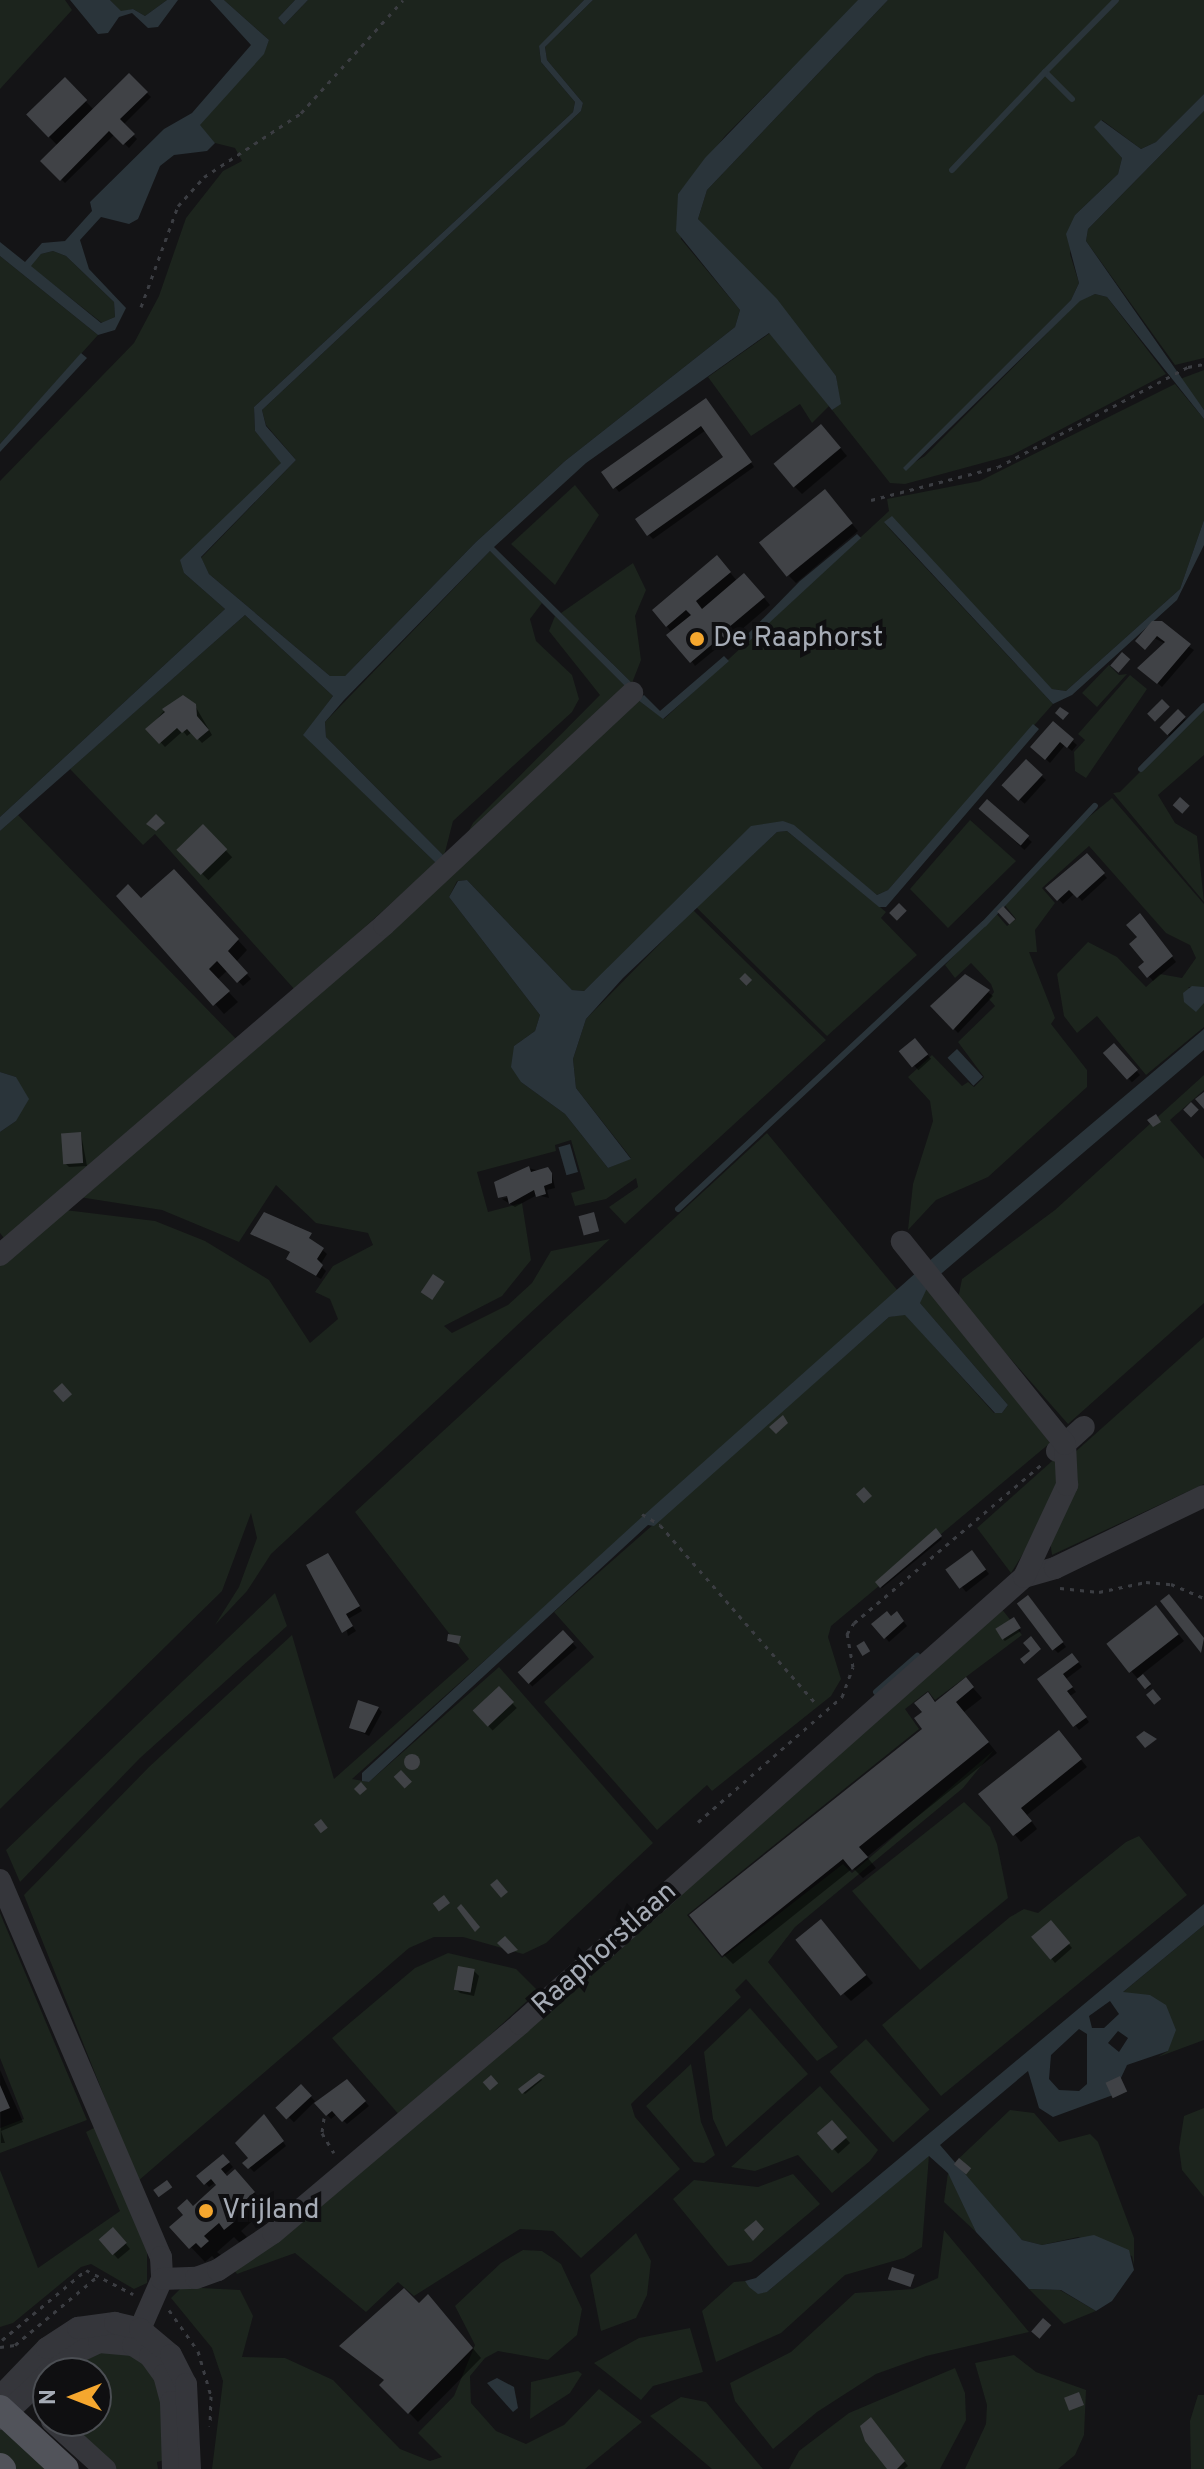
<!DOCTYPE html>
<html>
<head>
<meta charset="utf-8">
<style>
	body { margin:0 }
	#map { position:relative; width:1204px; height:2469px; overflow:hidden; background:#141416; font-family:Overpass,sans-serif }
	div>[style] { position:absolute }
	.green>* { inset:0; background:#1c241d; transform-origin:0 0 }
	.water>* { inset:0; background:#2a343a; transform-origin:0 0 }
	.shadow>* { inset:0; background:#0007; transform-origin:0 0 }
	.stream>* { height:6px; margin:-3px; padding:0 3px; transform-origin:3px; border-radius:3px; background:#2a343a }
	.building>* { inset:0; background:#404246; transform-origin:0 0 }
	.round { border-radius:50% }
	.path>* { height:3px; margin-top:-1.5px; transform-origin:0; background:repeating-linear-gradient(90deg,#3b3d42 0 4px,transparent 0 10px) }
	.minor>* { height:22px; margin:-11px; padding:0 11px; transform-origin:11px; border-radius:11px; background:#35363b }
	.major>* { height:28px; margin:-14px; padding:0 14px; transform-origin:14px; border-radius:14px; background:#51535a }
	.dots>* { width:22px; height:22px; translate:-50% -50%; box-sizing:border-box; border:4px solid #0f0f11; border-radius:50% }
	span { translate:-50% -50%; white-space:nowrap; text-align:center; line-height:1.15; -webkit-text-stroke:8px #0f0f11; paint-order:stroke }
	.poi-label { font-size:28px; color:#a6acb6 }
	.left { translate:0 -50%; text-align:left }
	.street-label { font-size:28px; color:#a6acb6 }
	.north { position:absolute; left:32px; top:2357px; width:80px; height:80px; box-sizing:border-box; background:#0f0f11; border:2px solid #4b4e53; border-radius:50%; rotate:270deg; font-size:22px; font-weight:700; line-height:32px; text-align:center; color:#a6acb6 }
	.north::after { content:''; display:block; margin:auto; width:28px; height:36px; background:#f5a72e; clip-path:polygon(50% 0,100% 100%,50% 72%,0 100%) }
</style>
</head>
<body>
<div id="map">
	<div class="green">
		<i style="clip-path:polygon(0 0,65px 0,72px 10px,0 89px)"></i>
		<i style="clip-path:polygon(110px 0,167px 0,145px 16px,133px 9px,121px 12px)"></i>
		<i style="clip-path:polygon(224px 0,295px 0,278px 18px,284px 25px,308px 0,584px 0,539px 47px,541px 62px,575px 102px,573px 112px,254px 407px,255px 431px,282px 462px,184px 573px,225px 609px,0 817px,0 481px,134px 343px,159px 296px,186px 218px,223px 171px,242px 161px,235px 148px,215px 143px,199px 125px,263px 54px,269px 40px)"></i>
		<i style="clip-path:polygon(593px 0,860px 0,725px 136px,678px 194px,681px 239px,740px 310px,735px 327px,565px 461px,476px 542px,345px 676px,330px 676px,209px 574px,201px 558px,296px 460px,266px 425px,262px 410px,581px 111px,583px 103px,547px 60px,545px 47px)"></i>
		<i style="clip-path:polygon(888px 0,1204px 0,1204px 94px,1156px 142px,1141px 149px,1102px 120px,1095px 127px,1122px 158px,1118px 174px,1075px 215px,1070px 254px,1079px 283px,1071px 300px,903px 469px,925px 456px,1080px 300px,1095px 294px,1107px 297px,1166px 374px,1012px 455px,905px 484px,890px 483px,832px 410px,840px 404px,836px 376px,698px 219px,707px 190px)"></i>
		<i style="clip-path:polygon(1204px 111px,1204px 358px,1175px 365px,1086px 241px,1088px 229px)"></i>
		<i style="clip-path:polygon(53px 251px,66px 256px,114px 302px,115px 317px,102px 323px,30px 266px,41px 254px)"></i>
		<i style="clip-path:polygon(0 256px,98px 335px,0 444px)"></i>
		<i style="clip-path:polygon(770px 333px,829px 406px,812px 423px,800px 404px,751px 436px,708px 377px)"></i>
		<i style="clip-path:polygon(1204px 370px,1204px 410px,1180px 379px)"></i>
		<i style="clip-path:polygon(1175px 384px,1204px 419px,1204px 520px,1194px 549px,1180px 589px,1066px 691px,1052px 689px,884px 523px,1053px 704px,888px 890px,877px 895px,783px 821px,661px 918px,584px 991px,572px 990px,467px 880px,457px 881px,449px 897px,540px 1015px,535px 1031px,514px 1046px,521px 1082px,565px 1114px,608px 1168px,631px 1158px,576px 1088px,573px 1059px,586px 1019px,693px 910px,826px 1040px,625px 1224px,609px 1207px,638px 1187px,636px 1178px,606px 1199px,575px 1206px,571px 1193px,585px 1189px,571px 1140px,555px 1145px,556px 1151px,477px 1172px,488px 1212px,522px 1203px,531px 1260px,502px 1296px,444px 1326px,452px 1333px,508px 1305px,532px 1283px,551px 1251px,610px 1239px,271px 1554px,247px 1591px,215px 1625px,239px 1587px,257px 1538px,251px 1513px,222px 1591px,0 1809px,0 1264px,65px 1210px,155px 1221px,205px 1241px,269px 1280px,310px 1343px,338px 1319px,330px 1299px,315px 1292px,333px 1266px,373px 1245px,368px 1233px,316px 1223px,276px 1185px,239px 1242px,162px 1210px,79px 1197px,638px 700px,664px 719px,889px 511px,887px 499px,980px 481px)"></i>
		<i style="clip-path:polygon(575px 485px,599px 515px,555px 585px,511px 544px)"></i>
		<i style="clip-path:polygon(490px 551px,542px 603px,530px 619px,536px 641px,572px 675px,579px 699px,572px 712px,453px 821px,444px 856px,326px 737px,325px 722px)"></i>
		<i style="clip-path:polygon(633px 563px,646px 590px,635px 616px,641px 660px,632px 683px,561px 613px)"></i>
		<i style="clip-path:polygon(245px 615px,333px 696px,304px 735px,436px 863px,295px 990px,155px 834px,143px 845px,70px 769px)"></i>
		<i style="clip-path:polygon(555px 616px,629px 690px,465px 838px,473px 823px,600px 695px,549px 631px)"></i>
		<i style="clip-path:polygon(1109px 665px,1119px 675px,1127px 674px,1097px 707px,1082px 693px)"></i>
		<i style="clip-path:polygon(1130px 675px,1147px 689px,1086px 778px,1075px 771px,1074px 752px,1085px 740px,1078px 734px)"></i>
		<i style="clip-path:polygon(1204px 708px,1204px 755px,1158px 795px,1175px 823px,1197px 836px,1204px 902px,1113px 793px,1120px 792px)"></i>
		<i style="clip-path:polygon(1112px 798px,1204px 904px,1204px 987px,1188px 987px,1204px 1003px,1204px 1027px,1146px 1075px,1097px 1016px,1077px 1033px,1064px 1016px,1057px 974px,1088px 942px,1117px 957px,1146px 987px,1160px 974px,1182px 978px,1196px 958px,1190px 945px,1166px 933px,1089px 846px,1042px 888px,1055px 903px,1035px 930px,1037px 952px,1029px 952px,1055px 1018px,1051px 1024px,1087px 1070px,1087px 1087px,988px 1177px,936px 1200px,908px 1230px,913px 1184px,933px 1121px,930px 1101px,908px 1077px,932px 1055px,962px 1086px,968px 1082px,974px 1087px,984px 1077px,958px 1042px,995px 1006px,989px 999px,994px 992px,991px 984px,971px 963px,955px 978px,945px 965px,995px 912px,1007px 926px,1016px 919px,1003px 903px,1068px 834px)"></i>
		<i style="clip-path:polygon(18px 815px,238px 1041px,7px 1242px,0 1233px,0 1132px,16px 1121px,16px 1077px,0 1072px,0 831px)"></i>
		<i style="clip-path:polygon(970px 820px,1016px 861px,948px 928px,910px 889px)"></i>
		<i style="clip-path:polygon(787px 831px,886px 912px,881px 918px,917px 955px,827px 1036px,696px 907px,777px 832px)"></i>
		<i style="clip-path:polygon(1204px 1075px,1204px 1090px,1170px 1120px,1204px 1159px,1204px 1303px,1068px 1424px,958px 1299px,962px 1279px,1055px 1210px)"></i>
		<i style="clip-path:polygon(767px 1133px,898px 1291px,352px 1779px,369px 1782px,499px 1667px,653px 1843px,546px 1943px,523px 1954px,463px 1937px,434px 1937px,409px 1948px,138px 2181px,24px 1895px,149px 1767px,292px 1635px,334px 1779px,469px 1659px,355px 1512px)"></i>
		<i style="clip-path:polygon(929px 1284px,1050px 1443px,831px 1626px,828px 1637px,841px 1679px,831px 1696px,712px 1791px,707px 1785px,657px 1830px,544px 1702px,594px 1657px,554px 1612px,889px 1317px,905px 1314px,994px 1413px,1002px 1413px,1008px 1405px,919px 1302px)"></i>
		<i style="clip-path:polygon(1204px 1337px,1204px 1484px,1052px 1555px,1050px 1540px,1074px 1453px)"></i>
		<i style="clip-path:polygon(1060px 1454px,1064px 1461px,1049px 1512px,1011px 1573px,977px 1528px)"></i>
		<i style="clip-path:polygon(275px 1593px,287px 1626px,140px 1758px,20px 1882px,6px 1850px)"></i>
		<i style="clip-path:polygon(1001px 1608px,1022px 1635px,935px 1700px,928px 1691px,905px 1709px,919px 1729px,687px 1915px,722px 1958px,843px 1864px,852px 1873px,994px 1750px,963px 1788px,795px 1927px,768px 1962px,838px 2047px,817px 2061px,746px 1979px,735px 1990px,741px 1997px,631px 2104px,635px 2117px,680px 2169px,581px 2258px,553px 2231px,520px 2229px,414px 2296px,398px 2282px,366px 2312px,295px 2253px,237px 2274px,231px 2266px)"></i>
		<i style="clip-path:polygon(964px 1802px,990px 1827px,997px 1844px,1008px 1898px,920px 1970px,852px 1891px)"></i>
		<i style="clip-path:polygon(1139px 1836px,1187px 1895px,941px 2096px,882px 2025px,1010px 1917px,1024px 1909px,1038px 1913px,1126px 1842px)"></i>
		<i style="clip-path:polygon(0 1913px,87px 2120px,0 2153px,0 2128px,24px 2119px,0 2058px)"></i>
		<i style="clip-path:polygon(1204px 1925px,1204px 2040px,1158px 2057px,1168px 2051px,1122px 1993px)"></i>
		<i style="clip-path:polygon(448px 1953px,516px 1969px,538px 1991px,401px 2117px,332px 2038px,415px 1968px)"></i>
		<i style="clip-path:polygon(750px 2008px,808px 2074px,726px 2147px,713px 2119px,704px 2052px)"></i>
		<i style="left:866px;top:2039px;width:95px;height:49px;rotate:48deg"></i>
		<i style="clip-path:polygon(691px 2064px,701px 2122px,715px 2155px,704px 2163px,694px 2162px,646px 2106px)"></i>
		<i style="clip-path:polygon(820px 2086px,878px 2150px,870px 2161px,832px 2193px,798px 2155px,755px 2171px,731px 2167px)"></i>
		<i style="clip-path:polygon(1204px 2108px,1204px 2197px,1182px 2170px,1179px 2148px,1184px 2116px)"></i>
		<i style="clip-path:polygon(1010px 2110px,1034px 2113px,1059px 2142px,1090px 2134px,1098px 2142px,1134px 2238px,1134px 2265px,1132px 2256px,1078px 2237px,1042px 2245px,1022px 2240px,953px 2164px)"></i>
		<i style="clip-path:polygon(96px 2127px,147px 2248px,147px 2283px,134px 2289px,91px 2264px,81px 2267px,13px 2323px,0 2327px,0 2170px,38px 2268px,120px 2211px,86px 2132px)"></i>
		<i style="clip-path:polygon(929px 2155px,922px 2247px,904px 2258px,845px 2275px,781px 2333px,716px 2362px,702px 2311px,734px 2282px,745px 2281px,767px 2292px)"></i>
		<i style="clip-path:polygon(948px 2173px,960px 2195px,976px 2232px,944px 2202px)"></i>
		<i style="clip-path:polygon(793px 2174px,820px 2204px,751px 2262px,728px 2266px,673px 2199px,694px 2180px,758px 2187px)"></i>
		<i style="clip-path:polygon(944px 2230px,1029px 2332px,926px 2356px,876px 2374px,817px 2412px,773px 2449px,735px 2401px,730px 2383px,791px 2352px,855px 2293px,913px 2289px,938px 2278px)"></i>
		<i style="clip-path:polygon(636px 2233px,651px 2261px,647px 2295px,636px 2318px,601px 2331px,590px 2275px)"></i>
		<i style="clip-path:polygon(523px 2250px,542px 2251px,561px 2264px,582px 2309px,577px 2335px,548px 2360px,498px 2351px,485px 2358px,470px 2376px,471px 2403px,496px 2431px,526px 2444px,564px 2425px,599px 2389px,642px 2422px,585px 2469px,212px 2469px,223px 2381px,212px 2348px,171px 2298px,182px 2287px,240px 2290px,253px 2316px,242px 2357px,285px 2358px,333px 2380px,400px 2449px,430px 2461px,442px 2457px,418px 2433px,454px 2396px,475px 2345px,455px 2306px,501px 2263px)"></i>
		<i style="clip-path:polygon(1029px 2289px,1060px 2290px,1096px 2311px,1064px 2324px)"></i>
		<i style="clip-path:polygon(690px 2328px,703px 2372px,653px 2386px,641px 2400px,594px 2363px,639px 2338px)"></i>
		<i style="clip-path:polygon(102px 2347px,145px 2359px,164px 2397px,165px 2460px,157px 2462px,158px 2469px,113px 2469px,60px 2421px,96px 2421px,96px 2373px,56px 2373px)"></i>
		<i style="clip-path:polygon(1014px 2355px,1036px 2372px,1086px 2390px,1084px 2435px,1075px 2455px,1058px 2469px,965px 2469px,986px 2424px,987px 2405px,975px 2363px)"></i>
		<i style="clip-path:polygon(955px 2368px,965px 2393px,966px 2420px,940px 2469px,789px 2469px,799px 2451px,849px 2413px)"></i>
		<i style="clip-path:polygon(578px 2371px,582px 2374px,570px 2393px,530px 2419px,531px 2382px)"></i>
		<i style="clip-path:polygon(1198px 2395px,1204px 2395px,1204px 2469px,1191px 2469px,1190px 2421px)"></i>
		<i style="clip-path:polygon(681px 2397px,706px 2402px,763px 2469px,712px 2469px,650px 2416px)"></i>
		<i style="clip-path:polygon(0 2428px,50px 2469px,15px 2469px,0 2457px)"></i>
	</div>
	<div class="water">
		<i style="clip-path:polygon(70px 0,110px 0,121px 11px,133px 9px,145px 16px,167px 0,178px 0,158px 27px,148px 28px,132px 13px,119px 17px,108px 33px,98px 34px)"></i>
		<i style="clip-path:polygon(evenodd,210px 0,224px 0,269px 40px,264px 54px,200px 125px,215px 143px,207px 151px,174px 155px,160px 166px,138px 219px,129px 224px,101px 217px,80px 240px,89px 269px,126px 308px,115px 330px,98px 335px,0 256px,0 242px,25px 262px,42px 243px,65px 241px,92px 211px,90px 202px,164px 129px,192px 113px,251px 45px,210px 0,53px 251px,66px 256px,114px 302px,115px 317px,101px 323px,31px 266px,41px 254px,53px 251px)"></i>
		<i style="clip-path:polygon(295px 0,308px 0,284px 25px,278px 18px)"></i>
		<i style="clip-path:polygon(584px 0,593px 0,545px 47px,547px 60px,583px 103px,581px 111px,262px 410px,266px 426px,296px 460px,201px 557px,209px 574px,330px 676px,345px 676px,476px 542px,565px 461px,735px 327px,740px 310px,676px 231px,678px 194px,705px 158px,858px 0,888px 0,707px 190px,698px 219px,777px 299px,836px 376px,841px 404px,832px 410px,769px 333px,586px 463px,494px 547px,632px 683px,629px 690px,490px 551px,344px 700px,325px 722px,326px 737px,444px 856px,436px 863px,303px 735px,333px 696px,245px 615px,0 831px,0 817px,225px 609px,184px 573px,180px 560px,281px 463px,255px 431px,254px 407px,573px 112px,575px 102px,541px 62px,539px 46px)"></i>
		<i style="clip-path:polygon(1204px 94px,1204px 111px,1088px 229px,1086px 241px,1204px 410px,1204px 419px,1107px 297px,1095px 294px,1080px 301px,906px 471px,903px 468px,1071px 300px,1079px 283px,1066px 234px,1075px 215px,1118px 174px,1122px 158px,1094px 127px,1101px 120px,1141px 149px,1156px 142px)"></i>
		<i style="clip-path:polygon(81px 353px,87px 358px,0 452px,0 444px)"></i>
		<i style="clip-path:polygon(892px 516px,1052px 689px,1066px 691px,1180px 589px,1204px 520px,1204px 545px,1177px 600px,1072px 695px,1053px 704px,884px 522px)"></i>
		<i style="clip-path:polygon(857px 534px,861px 538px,744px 646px,740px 642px,800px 581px)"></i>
		<i style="clip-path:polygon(724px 656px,729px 661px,663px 719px,638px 700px,644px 695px,660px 711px)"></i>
		<i style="clip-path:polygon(1033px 724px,1039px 729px,886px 907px,879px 907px,787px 831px,777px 832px,623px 978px,586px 1019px,573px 1059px,576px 1088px,631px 1159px,608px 1168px,565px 1114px,521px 1082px,511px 1067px,514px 1046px,535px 1031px,540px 1015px,449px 897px,458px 881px,467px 880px,572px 990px,584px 991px,751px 826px,783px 821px,794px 825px,877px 895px,888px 890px)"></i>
		<i style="clip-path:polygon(1192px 986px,1204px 987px,1204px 1003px,1196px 1012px,1184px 1002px,1183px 993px)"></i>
		<i style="clip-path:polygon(1204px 1029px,1204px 1050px,929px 1284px,920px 1303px,1008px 1405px,1002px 1413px,995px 1413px,905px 1315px,889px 1317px,654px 1526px,648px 1525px,369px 1782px,362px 1781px,362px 1773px,644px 1515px,928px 1262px)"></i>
		<i style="left:957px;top:1049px;width:38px;height:13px;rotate:47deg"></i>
		<i style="clip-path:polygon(0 1072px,16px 1077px,29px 1099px,16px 1121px,0 1132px)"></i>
		<i style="left:570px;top:1144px;width:29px;height:12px;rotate:74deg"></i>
		<i style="clip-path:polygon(evenodd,1204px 1904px,1204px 1925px,1123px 1992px,1150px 1995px,1166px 2005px,1176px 2030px,1168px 2051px,1127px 2065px,1113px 2095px,1053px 2117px,1039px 2108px,1028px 2071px,940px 2145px,1022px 2240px,1042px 2245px,1094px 2235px,1129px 2250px,1134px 2270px,1112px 2301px,1096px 2311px,1061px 2290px,1029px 2289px,976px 2232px,948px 2173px,929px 2156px,767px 2292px,758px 2294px,749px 2287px,745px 2281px,756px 2278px,1204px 1904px,1110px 2001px,1119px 2014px,1104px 2028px,1092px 2028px,1089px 2016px,1110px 2001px,1204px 1904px,1079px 2029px,1087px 2034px,1087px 2084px,1079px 2091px,1059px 2090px,1049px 2079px,1051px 2055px,1079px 2029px,1204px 1904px,1118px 2031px,1128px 2038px,1119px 2052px,1108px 2043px,1118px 2031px)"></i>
		<i style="clip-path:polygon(497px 2378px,514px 2387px,518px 2408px,513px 2412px,487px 2383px)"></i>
	</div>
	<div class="shadow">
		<i style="clip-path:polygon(129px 76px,151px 97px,123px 125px,137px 139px,129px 148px,115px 134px,65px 183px,43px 161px,58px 146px,28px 115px,65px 80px,94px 110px)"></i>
		<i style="clip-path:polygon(710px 405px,754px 467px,653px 539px,649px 535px,726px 457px,706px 430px,619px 492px,615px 487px)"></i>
		<i style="clip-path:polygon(828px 433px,847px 456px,802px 494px,795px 487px)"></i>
		<i style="clip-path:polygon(831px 499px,858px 531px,796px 583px,789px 576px)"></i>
		<i style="clip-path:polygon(724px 565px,737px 581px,751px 582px,770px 605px,734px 636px,741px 645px,737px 648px,728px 639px,695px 666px,667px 626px)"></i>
		<i style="clip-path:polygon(1153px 623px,1194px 650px,1162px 687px,1140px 668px,1166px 644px,1144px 633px)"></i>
		<i style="clip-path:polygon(171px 703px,194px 704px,212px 735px,202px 743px,192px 732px,187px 736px,183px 731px,165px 747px,148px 729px)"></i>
		<i style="left:1178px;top:712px;width:11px;height:23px;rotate:45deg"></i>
		<i style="clip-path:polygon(1053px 724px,1077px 745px,1072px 751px,1065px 745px,1050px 763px,1033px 747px)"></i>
		<i style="left:1026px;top:762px;width:27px;height:32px;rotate:42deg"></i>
		<i style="left:988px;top:801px;width:60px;height:11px;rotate:43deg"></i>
		<i style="left:203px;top:827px;width:42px;height:33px;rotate:46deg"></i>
		<i style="clip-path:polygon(1087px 856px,1107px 878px,1082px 901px,1075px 893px,1063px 904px,1048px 888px)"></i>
		<i style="clip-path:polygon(184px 881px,247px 950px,236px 962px,251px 979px,243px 986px,228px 970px,217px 980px,238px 1002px,224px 1014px,119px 896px,141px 900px)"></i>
		<i style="clip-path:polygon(1144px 920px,1176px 962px,1153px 981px,1141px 967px,1147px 962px,1140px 937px)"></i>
		<i style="clip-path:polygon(966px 976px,993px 996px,958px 1033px,933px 1006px)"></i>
		<i style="left:915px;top:1041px;width:24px;height:17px;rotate:48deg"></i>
		<i style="left:1114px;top:1046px;width:39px;height:11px;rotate:48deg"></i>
		<i style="clip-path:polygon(81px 1134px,87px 1166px,69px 1167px,65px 1163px)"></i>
		<i style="clip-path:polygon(528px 1168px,552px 1174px,555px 1188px,547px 1190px,549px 1198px,537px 1195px,515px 1207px,502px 1199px,517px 1195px,499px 1196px,496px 1183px)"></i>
		<i style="clip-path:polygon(295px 1225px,327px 1254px,320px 1265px,326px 1271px,321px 1279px,293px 1263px,292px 1253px,252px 1234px)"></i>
		<i style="clip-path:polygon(936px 1531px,942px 1539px,882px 1588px,877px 1582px)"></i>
		<i style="clip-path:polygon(328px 1555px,362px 1611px,348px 1619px,356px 1631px,348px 1636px)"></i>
		<i style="clip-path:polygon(976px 1557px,989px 1574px,966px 1592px,948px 1570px)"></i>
		<i style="clip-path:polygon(1032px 1601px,1066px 1647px,1058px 1653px,1054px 1649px)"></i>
		<i style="clip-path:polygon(1163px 1615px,1184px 1641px,1141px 1675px,1151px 1686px,1147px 1689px,1131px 1671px)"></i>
		<i style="clip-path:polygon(891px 1618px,901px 1618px,907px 1626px,889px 1642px,874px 1624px)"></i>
		<i style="left:1014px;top:1620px;width:13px;height:19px;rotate:58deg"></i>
		<i style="left:563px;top:1632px;width:21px;height:59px;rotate:49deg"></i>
		<i style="clip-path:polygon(1076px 1659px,1082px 1667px,1066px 1679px,1076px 1692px,1070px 1696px,1089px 1722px,1079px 1730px,1040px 1680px)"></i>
		<i style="clip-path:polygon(966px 1680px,982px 1698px,964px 1712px,997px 1753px,867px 1857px,876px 1868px,863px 1878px,853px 1868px,733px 1964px,723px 1954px,925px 1729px,928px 1694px,937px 1703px)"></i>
		<i style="left:499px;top:1689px;width:26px;height:33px;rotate:47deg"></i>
		<i style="clip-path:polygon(378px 1708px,382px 1712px,369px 1736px,351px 1727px)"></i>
		<i style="clip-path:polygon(1065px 1740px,1087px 1767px,1027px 1815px,1037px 1829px,1021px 1842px,981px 1794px)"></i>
		<i style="left:414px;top:1754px;width:9px;height:11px;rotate:54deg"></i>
		<i style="clip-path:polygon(1055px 1927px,1072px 1948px,1055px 1963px,1034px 1937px)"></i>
		<i style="clip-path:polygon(828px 1929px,873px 1983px,851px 2001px,844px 1994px)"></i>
		<i style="clip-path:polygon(474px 1971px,479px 1976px,474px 1996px,460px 1993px,455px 1988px)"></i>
		<i style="clip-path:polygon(0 2070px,23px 2122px,1px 2131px,5px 2143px,1px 2143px)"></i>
		<i style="clip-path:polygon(539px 2076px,542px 2080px,525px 2094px,521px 2090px)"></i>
		<i style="clip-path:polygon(347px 2082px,369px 2106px,347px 2124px,337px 2114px,331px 2119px,317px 2104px)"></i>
		<i style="left:301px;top:2087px;width:20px;height:30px;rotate:45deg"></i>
		<i style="clip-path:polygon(268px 2121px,286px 2146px,254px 2172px,245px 2163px)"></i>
		<i style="left:832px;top:2123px;width:27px;height:16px;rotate:48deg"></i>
		<i style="clip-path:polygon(223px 2156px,233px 2167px,224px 2175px,249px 2186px,267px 2208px,241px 2231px,247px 2237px,240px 2243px,234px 2237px,217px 2252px,222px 2256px,217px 2261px,212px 2256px,205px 2262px,172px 2227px,219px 2185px,216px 2182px,209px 2187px,199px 2176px)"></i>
		<i style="clip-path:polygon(117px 2233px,130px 2249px,118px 2259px,101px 2240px)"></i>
		<i style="clip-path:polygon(420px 2306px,437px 2306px,481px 2358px,418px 2422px,382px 2385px,386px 2381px,342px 2346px)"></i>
		<i style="clip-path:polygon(875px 2424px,908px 2466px,904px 2469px,891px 2469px)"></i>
	</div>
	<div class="stream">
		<i style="left:1072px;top:99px;width:38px;rotate:-135deg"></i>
		<i style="left:1045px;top:72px;width:101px;rotate:-45.4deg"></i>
		<i style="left:952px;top:170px;width:135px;rotate:-46.5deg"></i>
		<i style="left:1141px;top:769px;width:89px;rotate:-45deg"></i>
		<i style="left:678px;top:1209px;width:418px;rotate:-43deg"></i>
		<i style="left:984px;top:924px;width:162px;rotate:-46.8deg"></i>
		<i style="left:876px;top:1692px;width:55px;rotate:-41.3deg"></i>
	</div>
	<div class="building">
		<i style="clip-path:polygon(129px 73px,148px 92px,120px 119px,135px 134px,123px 145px,109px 131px,60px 181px,40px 161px)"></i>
		<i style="left:65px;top:77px;width:32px;height:54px;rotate:46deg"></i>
		<i style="clip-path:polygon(706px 398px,752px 462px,647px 536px,635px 519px,723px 457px,701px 426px,613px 489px,601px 472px)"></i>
		<i style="left:821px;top:424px;width:31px;height:62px;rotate:50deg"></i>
		<i style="left:825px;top:489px;width:44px;height:85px;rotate:51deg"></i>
		<i style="clip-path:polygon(717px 555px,731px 572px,696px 601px,702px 609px,744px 573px,765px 597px,728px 628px,735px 637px,728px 642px,722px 636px,690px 663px,666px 635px,691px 615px,686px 610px,666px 627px,652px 610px)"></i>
		<i style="clip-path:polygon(1152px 621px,1162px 621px,1191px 644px,1157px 684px,1137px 668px,1165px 642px,1157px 636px,1145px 650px,1135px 641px)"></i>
		<i style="left:1122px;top:652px;width:11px;height:18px;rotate:41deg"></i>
		<i style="clip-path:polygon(183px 695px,196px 704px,197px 716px,209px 730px,197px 740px,187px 729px,182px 733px,177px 728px,159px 744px,145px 729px,165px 712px,162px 709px)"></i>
		<i style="left:1162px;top:699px;width:11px;height:21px;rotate:45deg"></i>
		<i style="clip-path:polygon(1060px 707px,1069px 713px,1063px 720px,1055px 713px)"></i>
		<i style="left:1178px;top:709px;width:11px;height:26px;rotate:45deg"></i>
		<i style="clip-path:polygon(1053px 721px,1074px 739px,1067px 748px,1060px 742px,1045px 760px,1030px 747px)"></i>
		<i style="left:1026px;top:759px;width:23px;height:36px;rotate:43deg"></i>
		<i style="left:1180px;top:797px;width:13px;height:11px;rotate:42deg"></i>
		<i style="left:987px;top:799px;width:56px;height:13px;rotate:41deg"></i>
		<i style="clip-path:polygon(156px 814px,165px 823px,156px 831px,146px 824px)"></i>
		<i style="left:203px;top:824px;width:35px;height:37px;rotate:46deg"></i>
		<i style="clip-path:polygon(1087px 853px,1105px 873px,1077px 898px,1069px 890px,1057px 901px,1045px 888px)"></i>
		<i style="clip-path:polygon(174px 869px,239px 939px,228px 951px,248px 973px,237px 983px,217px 961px,209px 969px,230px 991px,213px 1006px,116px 896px,128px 884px,141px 898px)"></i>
		<i style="left:899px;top:903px;width:11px;height:14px;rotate:45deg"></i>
		<i style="left:1003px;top:906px;width:18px;height:8px;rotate:47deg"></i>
		<i style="clip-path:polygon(1140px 913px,1173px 956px,1147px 978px,1138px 967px,1144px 962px,1129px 944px,1137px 937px,1126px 925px)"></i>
		<i style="left:745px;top:973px;width:10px;height:8px;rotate:45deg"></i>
		<i style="clip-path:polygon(965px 974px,990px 990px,953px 1030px,930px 1006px)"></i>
		<i style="left:915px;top:1038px;width:21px;height:21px;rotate:51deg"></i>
		<i style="left:1114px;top:1043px;width:36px;height:15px;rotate:48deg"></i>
		<i style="clip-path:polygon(1204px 1092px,1204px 1109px,1195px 1099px)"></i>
		<i style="left:1191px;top:1102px;width:11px;height:11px;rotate:45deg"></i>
		<i style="clip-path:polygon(1156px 1114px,1161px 1122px,1153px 1127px,1147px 1120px)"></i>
		<i style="left:81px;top:1132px;width:31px;height:20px;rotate:86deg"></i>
		<i style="clip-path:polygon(529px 1166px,531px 1172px,548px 1167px,552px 1173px,552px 1183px,544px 1186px,546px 1194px,536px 1197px,534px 1190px,509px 1204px,507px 1196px,498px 1198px,494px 1182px)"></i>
		<i style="clip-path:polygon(264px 1212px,312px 1233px,309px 1238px,324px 1248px,317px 1259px,323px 1265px,316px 1276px,286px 1259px,290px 1252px,286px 1250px,250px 1234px)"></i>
		<i style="left:594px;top:1212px;width:20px;height:16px;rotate:75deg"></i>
		<i style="left:433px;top:1274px;width:14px;height:22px;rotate:34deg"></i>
		<i style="left:62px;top:1383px;width:15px;height:12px;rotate:48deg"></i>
		<i style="clip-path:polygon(783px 1415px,788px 1423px,776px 1434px,769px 1427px)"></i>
		<i style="left:864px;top:1487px;width:12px;height:11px;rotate:48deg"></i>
		<i style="clip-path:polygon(936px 1528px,942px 1536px,880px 1588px,875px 1582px)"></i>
		<i style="left:972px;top:1550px;width:24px;height:33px;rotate:54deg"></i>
		<i style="clip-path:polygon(328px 1553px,360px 1606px,346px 1614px,353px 1626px,342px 1633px,306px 1565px)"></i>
		<i style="clip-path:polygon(1169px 1594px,1204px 1638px,1201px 1653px,1160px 1601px)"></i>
		<i style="left:1028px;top:1595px;width:59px;height:14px;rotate:53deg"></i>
		<i style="left:1156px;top:1605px;width:37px;height:63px;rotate:52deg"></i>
		<i style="clip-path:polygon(887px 1611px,891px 1616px,897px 1611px,904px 1621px,884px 1639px,871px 1624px)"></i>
		<i style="left:1014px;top:1617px;width:13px;height:22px;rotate:58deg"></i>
		<i style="left:563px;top:1630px;width:16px;height:62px;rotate:47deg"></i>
		<i style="clip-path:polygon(448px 1634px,461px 1636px,459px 1644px,447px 1641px)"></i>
		<i style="clip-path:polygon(1031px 1636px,1041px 1649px,1024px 1664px,1020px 1659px,1030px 1651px,1023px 1643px)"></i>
		<i style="left:864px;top:1641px;width:12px;height:9px;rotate:59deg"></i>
		<i style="clip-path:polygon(1072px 1653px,1079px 1662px,1063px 1674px,1073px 1687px,1067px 1691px,1087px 1717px,1073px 1727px,1037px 1679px)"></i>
		<i style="left:1143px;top:1674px;width:13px;height:8px;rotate:51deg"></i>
		<i style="clip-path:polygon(966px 1677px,974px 1687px,956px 1702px,989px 1742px,859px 1847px,868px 1857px,852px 1870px,843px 1859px,722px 1956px,689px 1915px,922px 1729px,914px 1718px,922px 1712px,914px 1703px,928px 1692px,935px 1702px)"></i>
		<i style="left:499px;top:1686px;width:22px;height:36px;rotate:47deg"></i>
		<i style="left:1153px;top:1689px;width:13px;height:9px;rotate:51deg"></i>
		<i style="clip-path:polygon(358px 1700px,379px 1707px,365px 1733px,349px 1728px)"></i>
		<i style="clip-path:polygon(1059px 1730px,1082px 1759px,1021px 1808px,1032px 1821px,1013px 1836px,978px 1794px)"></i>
		<i style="clip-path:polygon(1144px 1731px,1157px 1739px,1145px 1748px,1136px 1737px)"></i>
		<i class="round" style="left:404px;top:1754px;width:16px;height:16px"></i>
		<i style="left:401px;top:1770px;width:16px;height:10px;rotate:47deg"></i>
		<i style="clip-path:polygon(361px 1782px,367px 1789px,360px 1795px,354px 1789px)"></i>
		<i style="left:321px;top:1819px;width:11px;height:9px;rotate:52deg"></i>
		<i style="left:497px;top:1879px;width:17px;height:9px;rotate:50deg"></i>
		<i style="left:444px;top:1895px;width:10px;height:14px;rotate:53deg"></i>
		<i style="clip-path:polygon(461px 1904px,480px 1927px,475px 1932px,457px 1908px)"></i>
		<i style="left:821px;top:1919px;width:72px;height:33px;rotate:51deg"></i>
		<i style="left:1051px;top:1920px;width:30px;height:26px;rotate:50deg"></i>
		<i style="clip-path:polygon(505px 1936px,518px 1950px,508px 1954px,497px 1943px)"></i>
		<i style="left:458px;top:1966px;width:17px;height:24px;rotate:10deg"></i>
		<i style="clip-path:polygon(539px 2073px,545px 2076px,522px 2094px,518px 2089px)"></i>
		<i style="left:491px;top:2075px;width:11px;height:11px;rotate:49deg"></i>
		<i style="left:1120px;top:2076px;width:17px;height:16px;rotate:65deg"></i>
		<i style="clip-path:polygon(347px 2079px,366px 2101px,342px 2122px,332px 2111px,326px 2116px,314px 2103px)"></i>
		<i style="left:301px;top:2084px;width:16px;height:35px;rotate:47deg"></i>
		<i style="clip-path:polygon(0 2085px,10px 2108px,0 2112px)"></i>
		<i style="clip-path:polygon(264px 2114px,284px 2141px,248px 2169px,242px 2163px,248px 2158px,235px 2143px)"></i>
		<i style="left:832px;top:2120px;width:23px;height:20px;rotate:49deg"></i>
		<i style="clip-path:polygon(223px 2154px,230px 2162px,221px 2169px,227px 2176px,235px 2169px,255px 2192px,228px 2215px,234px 2222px,224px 2230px,219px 2223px,204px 2236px,209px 2241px,201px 2248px,196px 2243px,189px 2249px,169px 2227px,183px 2215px,177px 2208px,187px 2199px,193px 2206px,216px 2185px,211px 2179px,204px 2185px,196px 2176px)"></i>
		<i style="left:959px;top:2158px;width:16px;height:8px;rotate:40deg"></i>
		<i style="left:167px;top:2180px;width:9px;height:17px;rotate:54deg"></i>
		<i style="clip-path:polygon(756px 2220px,764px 2229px,753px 2241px,744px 2230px)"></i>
		<i style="left:113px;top:2227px;width:21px;height:19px;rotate:49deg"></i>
		<i style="left:892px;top:2267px;width:24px;height:13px;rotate:19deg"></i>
		<i style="clip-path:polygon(404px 2288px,419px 2303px,428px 2294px,473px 2348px,408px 2414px,379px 2385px,384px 2380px,339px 2346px)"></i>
		<i style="left:1043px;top:2318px;width:11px;height:18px;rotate:41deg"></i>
		<i style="left:1079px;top:2392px;width:14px;height:16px;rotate:69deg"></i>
		<i style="clip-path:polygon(871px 2417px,905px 2461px,897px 2469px,887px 2469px,865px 2441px,860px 2426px)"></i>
	</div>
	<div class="path">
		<i style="left:141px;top:307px;width:108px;rotate:-69.9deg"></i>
		<i style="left:178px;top:206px;width:39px;rotate:-48deg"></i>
		<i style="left:204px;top:177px;width:116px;rotate:-33.4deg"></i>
		<i style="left:301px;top:113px;width:152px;rotate:-47.9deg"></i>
		<i style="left:871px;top:500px;width:131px;rotate:-14.6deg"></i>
		<i style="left:998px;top:467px;width:215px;rotate:-27.8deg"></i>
		<i style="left:1188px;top:367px;width:16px;rotate:-11deg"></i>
		<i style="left:642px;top:1514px;width:21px;rotate:31deg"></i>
		<i style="left:660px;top:1525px;width:239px;rotate:48.9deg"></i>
		<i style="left:1060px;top:1588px;width:39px;rotate:6deg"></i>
		<i style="left:1099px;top:1592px;width:48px;rotate:-12deg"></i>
		<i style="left:1146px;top:1582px;width:25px;rotate:5deg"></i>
		<i style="left:1171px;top:1584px;width:36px;rotate:23deg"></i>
		<i style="left:698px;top:1822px;width:191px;rotate:-41deg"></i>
		<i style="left:842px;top:1697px;width:32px;rotate:-70deg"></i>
		<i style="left:853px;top:1667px;width:34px;rotate:-100deg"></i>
		<i style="left:847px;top:1634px;width:13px;rotate:-58deg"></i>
		<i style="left:854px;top:1623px;width:246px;rotate:-40.2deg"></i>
		<i style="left:324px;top:2118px;width:15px;rotate:98deg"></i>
		<i style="left:322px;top:2133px;width:23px;rotate:59deg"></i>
		<i style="left:169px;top:2310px;width:50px;rotate:54.7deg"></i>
		<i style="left:198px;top:2351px;width:47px;rotate:73.9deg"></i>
		<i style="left:211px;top:2396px;width:30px;rotate:92deg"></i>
		<i style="left:2px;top:2340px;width:109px;rotate:-39.8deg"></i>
		<i style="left:86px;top:2270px;width:53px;rotate:27.1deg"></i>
		<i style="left:0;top:2347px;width:15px;rotate:-8deg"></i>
		<i style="left:15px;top:2345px;width:109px;rotate:-39.8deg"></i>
	</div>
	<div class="minor">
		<i style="left:0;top:1255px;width:506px;rotate:-40.67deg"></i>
		<i style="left:384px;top:925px;width:340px;rotate:-43.1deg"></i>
		<i style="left:1057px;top:1451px;width:36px;rotate:-42deg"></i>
		<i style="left:1024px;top:1577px;width:32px;rotate:-16deg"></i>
		<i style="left:1055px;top:1568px;width:165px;rotate:-25.8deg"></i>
		<i style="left:0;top:1880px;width:410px;rotate:66.9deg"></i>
		<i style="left:161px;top:2257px;width:22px;rotate:87deg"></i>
		<i style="left:162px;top:2279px;width:72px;rotate:113.7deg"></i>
		<i style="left:162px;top:2279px;width:34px;rotate:-2deg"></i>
		<i style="left:196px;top:2278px;width:23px;rotate:-20deg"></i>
		<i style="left:218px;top:2270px;width:66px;rotate:-33.9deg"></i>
		<i style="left:273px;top:2233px;width:324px;rotate:-40.2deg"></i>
		<i style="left:520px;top:2024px;width:674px;rotate:-41.57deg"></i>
		<i style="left:1024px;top:1577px;width:102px;rotate:-64.9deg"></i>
		<i style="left:1067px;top:1485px;width:41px;rotate:-92.8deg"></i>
		<i style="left:1065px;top:1444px;width:260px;rotate:-128.9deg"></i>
		<i style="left:49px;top:2373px;width:18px;rotate:-47deg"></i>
		<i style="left:61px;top:2360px;width:42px;rotate:-25.3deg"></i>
		<i style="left:99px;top:2342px;width:34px;rotate:5deg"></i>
		<i style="left:133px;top:2345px;width:20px;rotate:33deg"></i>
		<i style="left:150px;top:2356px;width:24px;rotate:54deg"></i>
		<i style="left:164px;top:2375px;width:28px;rotate:75deg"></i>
		<i style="left:171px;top:2402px;width:67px;rotate:88.3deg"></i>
		<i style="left:0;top:2397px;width:68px;rotate:-46.2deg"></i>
		<i style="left:47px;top:2348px;width:37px;rotate:-33deg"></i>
		<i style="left:78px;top:2328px;width:37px;rotate:-8deg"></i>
		<i style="left:115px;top:2323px;width:26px;rotate:13deg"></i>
		<i style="left:140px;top:2329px;width:40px;rotate:40deg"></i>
		<i style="left:171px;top:2355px;width:33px;rotate:63deg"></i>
		<i style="left:186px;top:2384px;width:85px;rotate:87.3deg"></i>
		<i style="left:0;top:2419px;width:66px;rotate:-43.2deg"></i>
		<i style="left:52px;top:2421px;width:72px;rotate:42.2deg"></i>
	</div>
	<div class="major">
		<i style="left:0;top:2409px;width:88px;rotate:42.7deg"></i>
		<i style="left:0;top:2467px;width:3px;rotate:45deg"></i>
	</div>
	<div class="dots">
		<i style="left:697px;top:639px;background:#f5a72e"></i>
		<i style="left:206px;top:2211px;background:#f5a72e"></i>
	</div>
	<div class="poi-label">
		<span class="left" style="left:713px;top:639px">De Raaphorst</span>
		<span class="left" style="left:222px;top:2211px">Vrijland</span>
	</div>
	<div class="street-label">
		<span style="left:605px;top:1949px;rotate:-42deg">Raaphorstlaan</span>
	</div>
	<div class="north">N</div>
</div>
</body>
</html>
